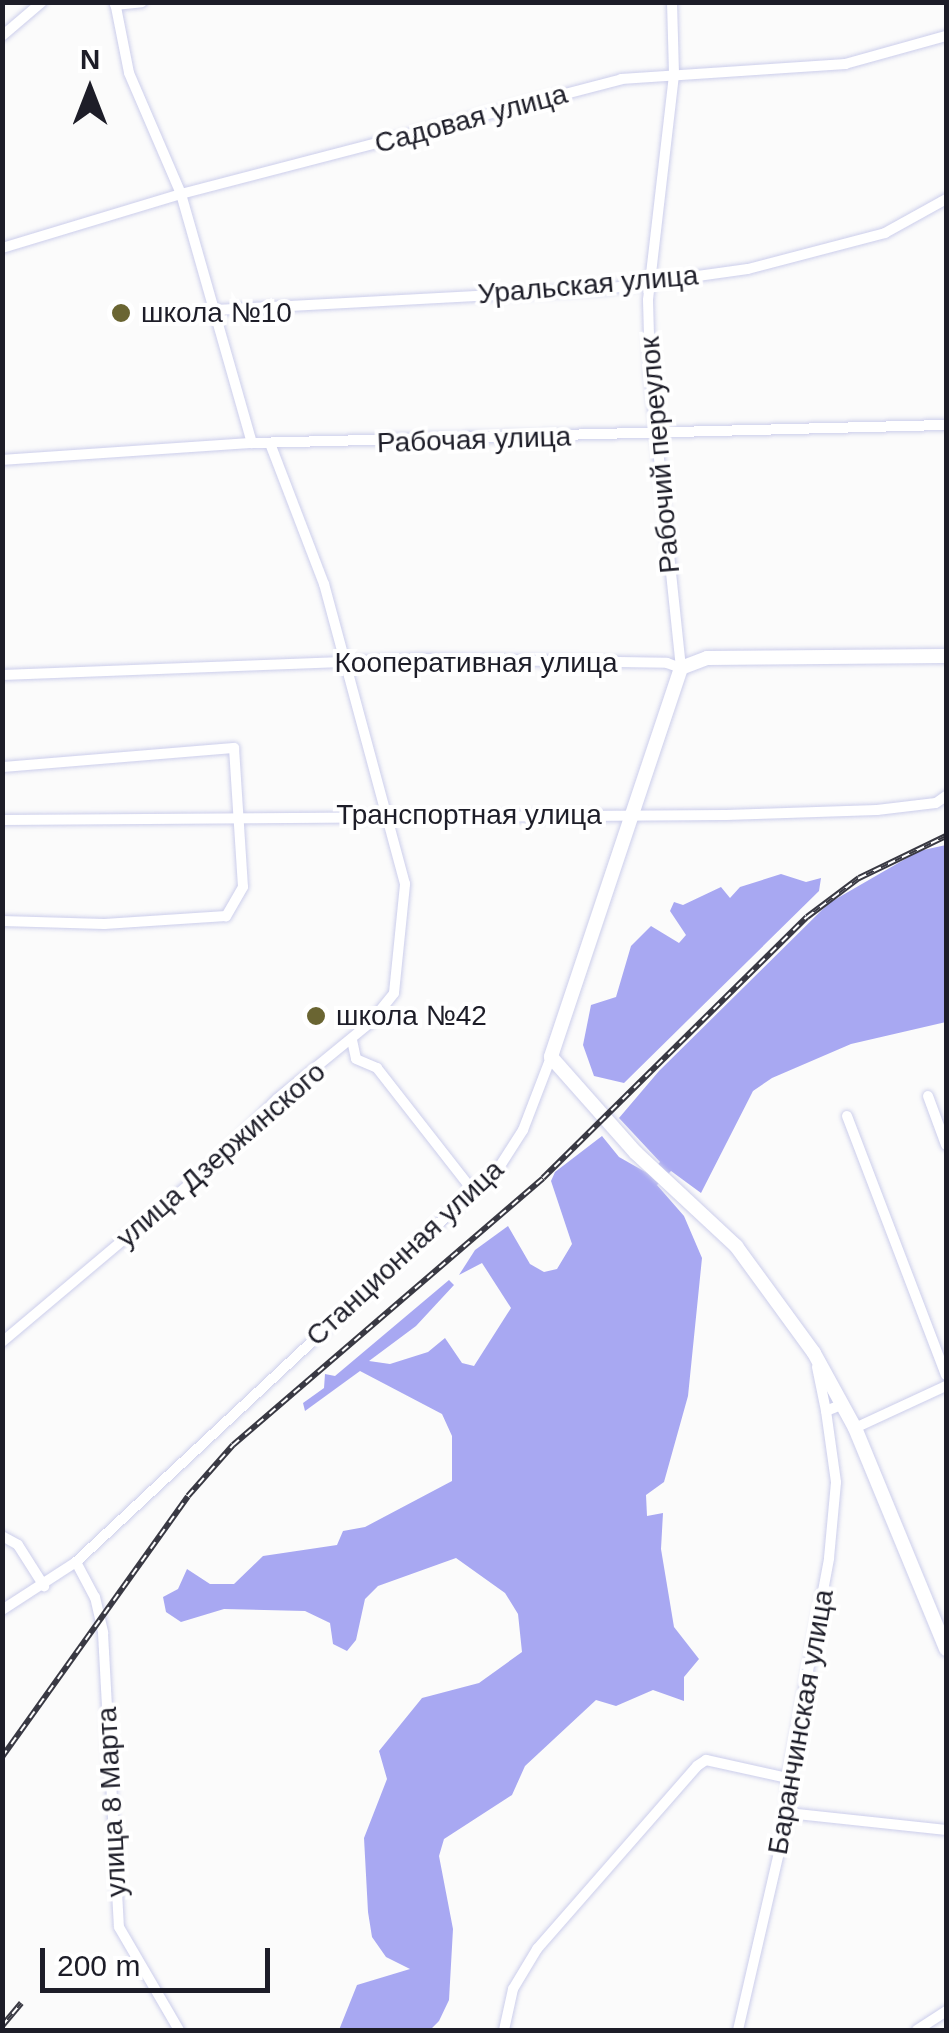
<!DOCTYPE html>
<html>
<head>
<meta charset="utf-8">
<style>
	body { margin:0 }
	#map { position:relative; width:949px; height:2033px; overflow:hidden; background:#fbfbfb; font-family:Arial,sans-serif }
	div>[style] { position:absolute }
	.water>* { inset:0; background:#a8a8f2 }
	.roads { filter:drop-shadow(0 0 2px #ccceeb) drop-shadow(0 0 2px #ccceeb) }
	.minor>* { height:10px; margin:-5px; padding:0 5px; transform-origin:5px; border-radius:5px; background:#fff }
	.major>* { height:14px; margin:-7px; padding:0 7px; transform-origin:7px; border-radius:7px; background:#fff }
	.rail>* { height:6px; margin-top:-3px; transform-origin:0; background:repeating-linear-gradient(90deg,#fff 0 8px,#393943 0 16px); box-sizing:border-box; border-block:2px solid #393943 }
	.dots>* { width:28px; height:28px; translate:-50% -50%; box-sizing:border-box; border:5px solid #fff; border-radius:50% }
	span { translate:-50% -50%; white-space:nowrap; text-align:center; line-height:1.15; -webkit-text-stroke:8px #fff; paint-order:stroke }
	.street-label { font-size:28px; color:#1d1d28 }
	.poi-label { font-size:28px; color:#1d1d28 }
	.left { translate:0 -50%; text-align:left }
	.frame { position:absolute; inset:0; border:5px solid #1d1d28; pointer-events:none }
	.north { position:absolute; left:40px; top:40px; width:100px; height:100px; -webkit-text-stroke:8px #fff; paint-order:stroke; rotate:0deg; font-size:28px; font-weight:700; line-height:40px; text-align:center; color:#1d1d28 }
	.north::after { content:''; display:block; margin:auto; width:35px; height:45px; background:#1d1d28; clip-path:polygon(50% 0,100% 100%,50% 72%,0 100%) }
	.scale { position:absolute; left:40px; top:1948px; width:230px; height:45px; box-sizing:border-box; border:5px solid #1d1d28; border-top:0; padding-left:12px; font-size:30px; line-height:35px; white-space:nowrap; color:#1d1d28; -webkit-text-stroke:8px #fff; paint-order:stroke }
</style>
</head>
<body>
<div id="map">
	<div class="water">
		<i style="clip-path:polygon(946px 845px,946px 1022px,851px 1044px,772px 1078px,753px 1091px,701px 1193px,671px 1171px,657px 1185px,684px 1216px,702px 1258px,688px 1396px,664px 1482px,646px 1495px,647px 1516px,663px 1513px,661px 1549px,674px 1627px,699px 1659px,684px 1677px,684px 1701px,653px 1690px,616px 1706px,596px 1700px,525px 1766px,512px 1795px,444px 1839px,439px 1856px,453px 1929px,449px 2000px,439px 2021px,430px 2030px,339px 2030px,357px 1985px,410px 1969px,386px 1957px,372px 1937px,368px 1912px,364px 1838px,387px 1779px,379px 1751px,422px 1698px,479px 1683px,522px 1652px,518px 1614px,505px 1593px,456px 1558px,378px 1586px,365px 1599px,356px 1640px,347px 1651px,333px 1644px,330px 1623px,305px 1611px,224px 1609px,181px 1622px,166px 1612px,163px 1597px,178px 1589px,187px 1569px,210px 1584px,234px 1584px,263px 1556px,337px 1545px,343px 1531px,365px 1527px,452px 1481px,452px 1436px,442px 1414px,360px 1371px,305px 1411px,303px 1403px,324px 1388px,325px 1374px,335px 1376px,449px 1280px,454px 1285px,416px 1326px,369px 1361px,390px 1364px,428px 1352px,445px 1338px,462px 1363px,474px 1366px,511px 1308px,482px 1263px,459px 1275px,475px 1250px,508px 1226px,530px 1264px,544px 1272px,557px 1269px,572px 1244px,551px 1181px,555px 1172px,602px 1136px,619px 1157px,649px 1174px,660px 1162px,619px 1118px,659px 1071px,829px 903px,919px 851px)"></i>
		<i style="clip-path:polygon(781px 874px,806px 882px,821px 878px,819px 891px,624px 1083px,594px 1076px,583px 1045px,591px 1005px,616px 997px,631px 946px,651px 926px,679px 943px,686px 935px,670px 911px,674px 902px,683px 905px,721px 887px,730px 898px,740px 887px)"></i>
	</div>
	<div class="roads">
		<div class="minor">
			<i style="left:115px;top:2px;width:72px;rotate:78.8deg"></i>
			<i style="left:129px;top:73px;width:132px;rotate:66.7deg"></i>
			<i style="left:181px;top:194px;width:259px;rotate:74.1deg"></i>
			<i style="left:672px;top:2px;width:73px;rotate:88.4deg"></i>
			<i style="left:674px;top:75px;width:226px;rotate:96.6deg"></i>
			<i style="left:648px;top:300px;width:73px;rotate:88.4deg"></i>
			<i style="left:650px;top:373px;width:297px;rotate:84deg"></i>
			<i style="left:115px;top:5px;width:27px;rotate:-6deg"></i>
			<i style="left:2px;top:36px;width:52px;rotate:-40.4deg"></i>
			<i style="left:2px;top:248px;width:187px;rotate:-16.8deg"></i>
			<i style="left:181px;top:194px;width:455px;rotate:-14.6deg"></i>
			<i style="left:621px;top:79px;width:225px;rotate:-3.8deg"></i>
			<i style="left:845px;top:64px;width:105px;rotate:-15.5deg"></i>
			<i style="left:216px;top:310px;width:390px;rotate:-3.1deg"></i>
			<i style="left:605px;top:289px;width:144px;rotate:-8deg"></i>
			<i style="left:748px;top:269px;width:142px;rotate:-14.7deg"></i>
			<i style="left:885px;top:233px;width:70px;rotate:-29.1deg"></i>
			<i style="left:2px;top:460px;width:251px;rotate:-3.9deg"></i>
			<i style="left:252px;top:443px;width:694px;rotate:-1.49deg"></i>
			<i style="left:2px;top:675px;width:419px;rotate:-2.2deg"></i>
			<i style="left:421px;top:659px;width:246px;rotate:0.9deg"></i>
			<i style="left:667px;top:663px;width:15px;rotate:20deg"></i>
			<i style="left:2px;top:767px;width:233px;rotate:-4.7deg"></i>
			<i style="left:234px;top:748px;width:139px;rotate:86.3deg"></i>
			<i style="left:243px;top:887px;width:34px;rotate:120deg"></i>
			<i style="left:226px;top:916px;width:122px;rotate:176.2deg"></i>
			<i style="left:104px;top:924px;width:102px;rotate:-178.3deg"></i>
			<i style="left:2px;top:820px;width:724px;rotate:-0.4deg"></i>
			<i style="left:726px;top:815px;width:151px;rotate:-1.9deg"></i>
			<i style="left:877px;top:810px;width:59px;rotate:-6.8deg"></i>
			<i style="left:936px;top:803px;width:12px;rotate:-35deg"></i>
			<i style="left:352px;top:1040px;width:19px;rotate:78deg"></i>
			<i style="left:356px;top:1059px;width:23px;rotate:23deg"></i>
			<i style="left:377px;top:1068px;width:157px;rotate:52deg"></i>
			<i style="left:928px;top:1096px;width:52px;rotate:69.8deg"></i>
			<i style="left:847px;top:1116px;width:277px;rotate:69.1deg"></i>
			<i style="left:2px;top:1342px;width:281px;rotate:-40.1deg"></i>
			<i style="left:217px;top:1161px;width:86px;rotate:-45.9deg"></i>
			<i style="left:277px;top:1099px;width:120px;rotate:-39.3deg"></i>
			<i style="left:370px;top:1023px;width:38px;rotate:-51deg"></i>
			<i style="left:394px;top:993px;width:110px;rotate:-84.2deg"></i>
			<i style="left:405px;top:884px;width:311px;rotate:-105.1deg"></i>
			<i style="left:324px;top:584px;width:148px;rotate:-111deg"></i>
			<i style="left:817px;top:1367px;width:45px;rotate:78.4deg"></i>
			<i style="left:855px;top:1428px;width:100px;rotate:-24.8deg"></i>
			<i style="left:2px;top:1536px;width:18px;rotate:29deg"></i>
			<i style="left:18px;top:1545px;width:49px;rotate:57.6deg"></i>
			<i style="left:76px;top:1562px;width:40px;rotate:62deg"></i>
			<i style="left:95px;top:1597px;width:37px;rotate:77deg"></i>
			<i style="left:103px;top:1633px;width:294px;rotate:86.9deg"></i>
			<i style="left:119px;top:1927px;width:119px;rotate:59.8deg"></i>
			<i style="left:2px;top:1610px;width:88px;rotate:-33deg"></i>
			<i style="left:76px;top:1562px;width:580px;rotate:-43.04deg"></i>
			<i style="left:500px;top:1166px;width:43px;rotate:-57.4deg"></i>
			<i style="left:523px;top:1130px;width:78px;rotate:-69deg"></i>
			<i style="left:788px;top:1813px;width:159px;rotate:6.1deg"></i>
			<i style="left:504px;top:2030px;width:42px;rotate:-77.6deg"></i>
			<i style="left:513px;top:1989px;width:47px;rotate:-59deg"></i>
			<i style="left:537px;top:1949px;width:243px;rotate:-48.8deg"></i>
			<i style="left:697px;top:1766px;width:11px;rotate:-34deg"></i>
			<i style="left:706px;top:1760px;width:84px;rotate:12.4deg"></i>
			<i style="left:738px;top:2030px;width:223px;rotate:-77deg"></i>
			<i style="left:788px;top:1813px;width:35px;rotate:-90deg"></i>
			<i style="left:788px;top:1778px;width:224px;rotate:-79.4deg"></i>
			<i style="left:829px;top:1558px;width:76px;rotate:-84.7deg"></i>
			<i style="left:836px;top:1482px;width:72px;rotate:-98deg"></i>
			<i style="left:826px;top:1411px;width:18px;rotate:-22deg"></i>
			<i style="left:917px;top:2030px;width:35px;rotate:-33deg"></i>
		</div>
		<div class="major">
			<i style="left:946px;top:656px;width:239px;rotate:179.5deg"></i>
			<i style="left:707px;top:658px;width:28px;rotate:159deg"></i>
			<i style="left:681px;top:668px;width:410px;rotate:108.5deg"></i>
			<i style="left:551px;top:1057px;width:128px;rotate:48.5deg"></i>
			<i style="left:636px;top:1153px;width:137px;rotate:42.9deg"></i>
			<i style="left:736px;top:1246px;width:132px;rotate:53.9deg"></i>
			<i style="left:814px;top:1353px;width:85px;rotate:61.3deg"></i>
			<i style="left:855px;top:1428px;width:239px;rotate:67.6deg"></i>
		</div>
	</div>
	<div class="rail">
		<i style="left:2px;top:1757px;width:320px;rotate:-54.5deg"></i>
		<i style="left:188px;top:1496px;width:68px;rotate:-48.6deg"></i>
		<i style="left:233px;top:1445px;width:409px;rotate:-40.7deg"></i>
		<i style="left:543px;top:1178px;width:371px;rotate:-44.7deg"></i>
		<i style="left:807px;top:917px;width:65px;rotate:-36.9deg"></i>
		<i style="left:859px;top:878px;width:97px;rotate:-25.8deg"></i>
		<i style="left:2px;top:2026px;width:30px;rotate:-50deg"></i>
	</div>
	<div class="dots">
		<i style="left:121px;top:313px;background:#6a6532"></i>
		<i style="left:316px;top:1016px;background:#6a6532"></i>
	</div>
	<div class="street-label">
		<span style="left:471px;top:119px;rotate:-15deg">Садовая улица</span>
		<span style="left:588px;top:285px;rotate:-5deg">Уральская улица</span>
		<span style="left:474px;top:440px;rotate:-2deg">Рабочая улица</span>
		<span style="left:660px;top:455px;rotate:-95deg">Рабочий переулок</span>
		<span style="left:476px;top:663px">Кооперативная улица</span>
		<span style="left:469px;top:815px">Транспортная улица</span>
		<span style="left:221px;top:1155px;rotate:-41deg">улица Дзержинского</span>
		<span style="left:405px;top:1253px;rotate:-43deg">Станционная улица</span>
		<span style="left:801px;top:1722px;rotate:-80deg">Баранчинская улица</span>
		<span style="left:112px;top:1802px;rotate:-93deg">улица 8 Марта</span>
	</div>
	<div class="poi-label">
		<span class="left" style="left:141px;top:313px">школа №10</span>
		<span class="left" style="left:336px;top:1016px">школа №42</span>
	</div>
	<div class="frame"></div>
	<div class="north">N</div>
	<div class="scale">200 m</div>
</div>
</body>
</html>
